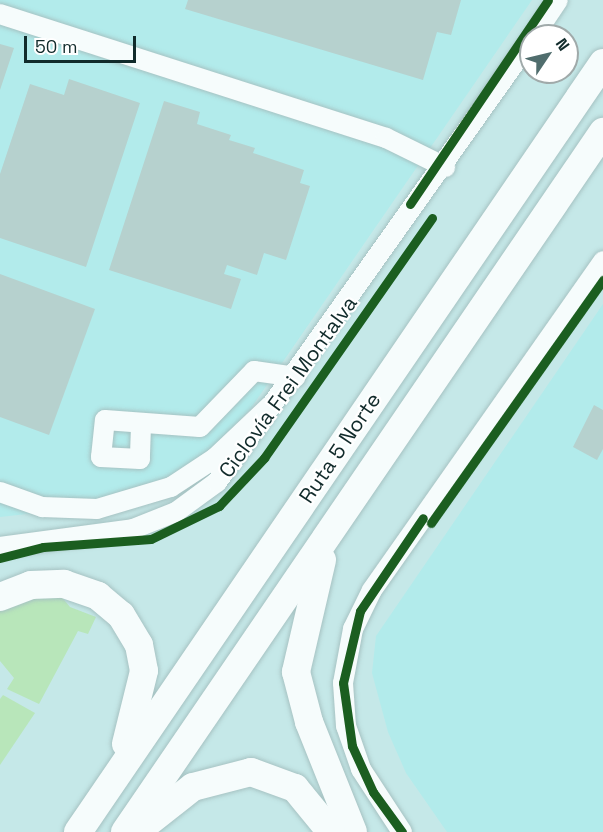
<!DOCTYPE html>
<html>
<head>
<meta charset="utf-8">
<style>
	body { margin:0 }
	#map { position:relative; width:603px; height:832px; overflow:hidden; background:#c5e8e8; font-family:"Space Grotesk",sans-serif }
	div>[style] { position:absolute }
	.built>* { inset:0; background:#b2ebeb }
	.green>* { inset:0; background:#b8e6ba }
	.building>* { inset:0; background:#b6d1ce }
	.roads { filter:drop-shadow(0 0 2px #a6c2c2) drop-shadow(0 0 2px #a6c2c2) }
	.minor>* { height:20px; margin:-10px; padding:0 10px; transform-origin:10px; border-radius:10px; background:#f6fcfc }
	.highway>* { height:28px; margin:-14px; padding:0 14px; transform-origin:14px; border-radius:14px; background:#f6fcfc }
	.cycleway>* { height:9px; margin:-4.5px; padding:0 4.5px; transform-origin:4.5px; border-radius:4.5px; background:#1b5e20 }
	span { translate:-50% -50%; white-space:nowrap; text-align:center; line-height:1.15; -webkit-text-stroke:4.5px #fff; paint-order:stroke }
	.street-label { font-size:21px; color:#112b2b }
	.north { position:absolute; left:519px; top:24px; width:60px; height:60px; box-sizing:border-box; background:#fff; border:2px solid #a0aaaa; border-radius:50%; rotate:55deg; font-size:16px; font-weight:700; line-height:24px; text-align:center; color:#112b2b }
	.north::after { content:''; display:block; margin:auto; width:21px; height:27px; background:#506d6d; clip-path:polygon(50% 0,100% 100%,50% 72%,0 100%) }
	.scale { position:absolute; left:24px; top:36px; width:112px; height:27px; box-sizing:border-box; border:3px solid #112b2b; border-top:0; padding-left:8px; font-size:18px; line-height:21px; white-space:nowrap; color:#112b2b; -webkit-text-stroke:4px #fff; paint-order:stroke }
</style>
</head>
<body>
<div id="map">
	<div class="built">
		<i style="clip-path:polygon(0 0,532px 0,251px 408px,211px 449px,177px 477px,71px 509px,0 517px)"></i>
		<i style="clip-path:polygon(603px 304px,603px 832px,447px 832px,406px 773px,388px 732px,372px 673px,376px 636px)"></i>
	</div>
	<div class="green">
		<i style="clip-path:polygon(55px 589px,70px 607px,96px 617px,88px 634px,78px 631px,39px 704px,7px 689px,14px 678px,0 661px,0 603px)"></i>
		<i style="clip-path:polygon(3px 695px,35px 713px,0 765px,0 699px)"></i>
	</div>
	<div class="building">
		<i style="clip-path:polygon(188px 0,461px 0,451px 35px,437px 32px,423px 80px,185px 9px)"></i>
		<i style="clip-path:polygon(0 44px,14px 48px,0 90px)"></i>
		<i style="clip-path:polygon(69px 79px,140px 103px,86px 267px,0 238px,0 174px,30px 84px,64px 95px)"></i>
		<i style="clip-path:polygon(164px 101px,200px 112px,197px 124px,231px 135px,229px 140px,255px 148px,253px 153px,304px 170px,300px 183px,310px 186px,286px 260px,264px 253px,257px 275px,227px 265px,224px 274px,241px 279px,231px 309px,109px 270px)"></i>
		<i style="clip-path:polygon(0 274px,95px 309px,49px 435px,0 417px)"></i>
		<i style="clip-path:polygon(594px 405px,603px 410px,603px 449px,597px 460px,573px 447px)"></i>
	</div>
	<div class="roads">
		<div class="minor">
			<i style="left:0;top:14px;width:405px;rotate:17.8deg"></i>
			<i style="left:386px;top:138px;width:66px;rotate:26.2deg"></i>
			<i style="left:534px;top:36px;width:43px;rotate:-56.3deg"></i>
			<i style="left:141px;top:426px;width:33px;rotate:92deg"></i>
			<i style="left:140px;top:459px;width:39px;rotate:-177deg"></i>
			<i style="left:101px;top:457px;width:37px;rotate:-84deg"></i>
			<i style="left:105px;top:420px;width:95px;rotate:4.2deg"></i>
			<i style="left:200px;top:427px;width:78px;rotate:-46deg"></i>
			<i style="left:254px;top:371px;width:42px;rotate:8.1deg"></i>
			<i style="left:0;top:492px;width:45px;rotate:19.7deg"></i>
			<i style="left:42px;top:507px;width:55px;rotate:2.1deg"></i>
			<i style="left:97px;top:509px;width:77px;rotate:-16.6deg"></i>
			<i style="left:171px;top:487px;width:53px;rotate:-33.4deg"></i>
			<i style="left:215px;top:458px;width:76px;rotate:-43.4deg"></i>
			<i style="left:0;top:547px;width:134px;rotate:-7.7deg"></i>
			<i style="left:133px;top:529px;width:46px;rotate:-21.6deg"></i>
			<i style="left:176px;top:512px;width:51px;rotate:-36.2deg"></i>
			<i style="left:217px;top:482px;width:542px;rotate:-54.61deg"></i>
			<i style="left:402px;top:832px;width:75px;rotate:-123.1deg"></i>
			<i style="left:361px;top:769px;width:46px;rotate:-109.2deg"></i>
			<i style="left:346px;top:726px;width:43px;rotate:-94deg"></i>
			<i style="left:343px;top:683px;width:55px;rotate:-79.5deg"></i>
			<i style="left:353px;top:629px;width:43px;rotate:-64deg"></i>
			<i style="left:372px;top:590px;width:402px;rotate:-54.9deg"></i>
		</div>
		<div class="highway">
			<i style="left:322px;top:560px;width:115px;rotate:103.1deg"></i>
			<i style="left:296px;top:672px;width:52px;rotate:75.4deg"></i>
			<i style="left:309px;top:722px;width:118px;rotate:68.2deg"></i>
			<i style="left:0;top:597px;width:33px;rotate:-21deg"></i>
			<i style="left:31px;top:585px;width:33px;rotate:-2deg"></i>
			<i style="left:64px;top:584px;width:36px;rotate:19deg"></i>
			<i style="left:98px;top:596px;width:30px;rotate:40deg"></i>
			<i style="left:121px;top:615px;width:35px;rotate:59deg"></i>
			<i style="left:139px;top:645px;width:26px;rotate:79deg"></i>
			<i style="left:144px;top:671px;width:75px;rotate:103.9deg"></i>
			<i style="left:137px;top:831px;width:71px;rotate:-38.2deg"></i>
			<i style="left:193px;top:787px;width:60px;rotate:-14.5deg"></i>
			<i style="left:251px;top:772px;width:47px;rotate:20deg"></i>
			<i style="left:295px;top:788px;width:57px;rotate:50.7deg"></i>
			<i style="left:78px;top:832px;width:931px;rotate:-55.68deg"></i>
			<i style="left:125px;top:832px;width:848px;rotate:-55.67deg"></i>
		</div>
	</div>
	<div class="cycleway">
		<i style="left:410px;top:204px;width:246px;rotate:-55.9deg"></i>
		<i style="left:431px;top:523px;width:298px;rotate:-54.7deg"></i>
		<i style="left:0;top:558px;width:44px;rotate:-14.3deg"></i>
		<i style="left:43px;top:547px;width:108px;rotate:-4.2deg"></i>
		<i style="left:151px;top:539px;width:76px;rotate:-25.9deg"></i>
		<i style="left:219px;top:506px;width:66px;rotate:-46.8deg"></i>
		<i style="left:264px;top:458px;width:293px;rotate:-55deg"></i>
		<i style="left:402px;top:832px;width:49px;rotate:-125.9deg"></i>
		<i style="left:373px;top:792px;width:51px;rotate:-114.5deg"></i>
		<i style="left:352px;top:746px;width:64px;rotate:-98.1deg"></i>
		<i style="left:343px;top:683px;width:74px;rotate:-76.7deg"></i>
		<i style="left:360px;top:611px;width:112px;rotate:-55.9deg"></i>
	</div>
	<div class="street-label">
		<span style="left:288px;top:387px;rotate:-54deg">Ciclovía Frei Montalva</span>
		<span style="left:340px;top:448px;rotate:-56deg">Ruta 5 Norte</span>
	</div>
	<div class="north">N</div>
	<div class="scale">50 m</div>
</div>
</body>
</html>
